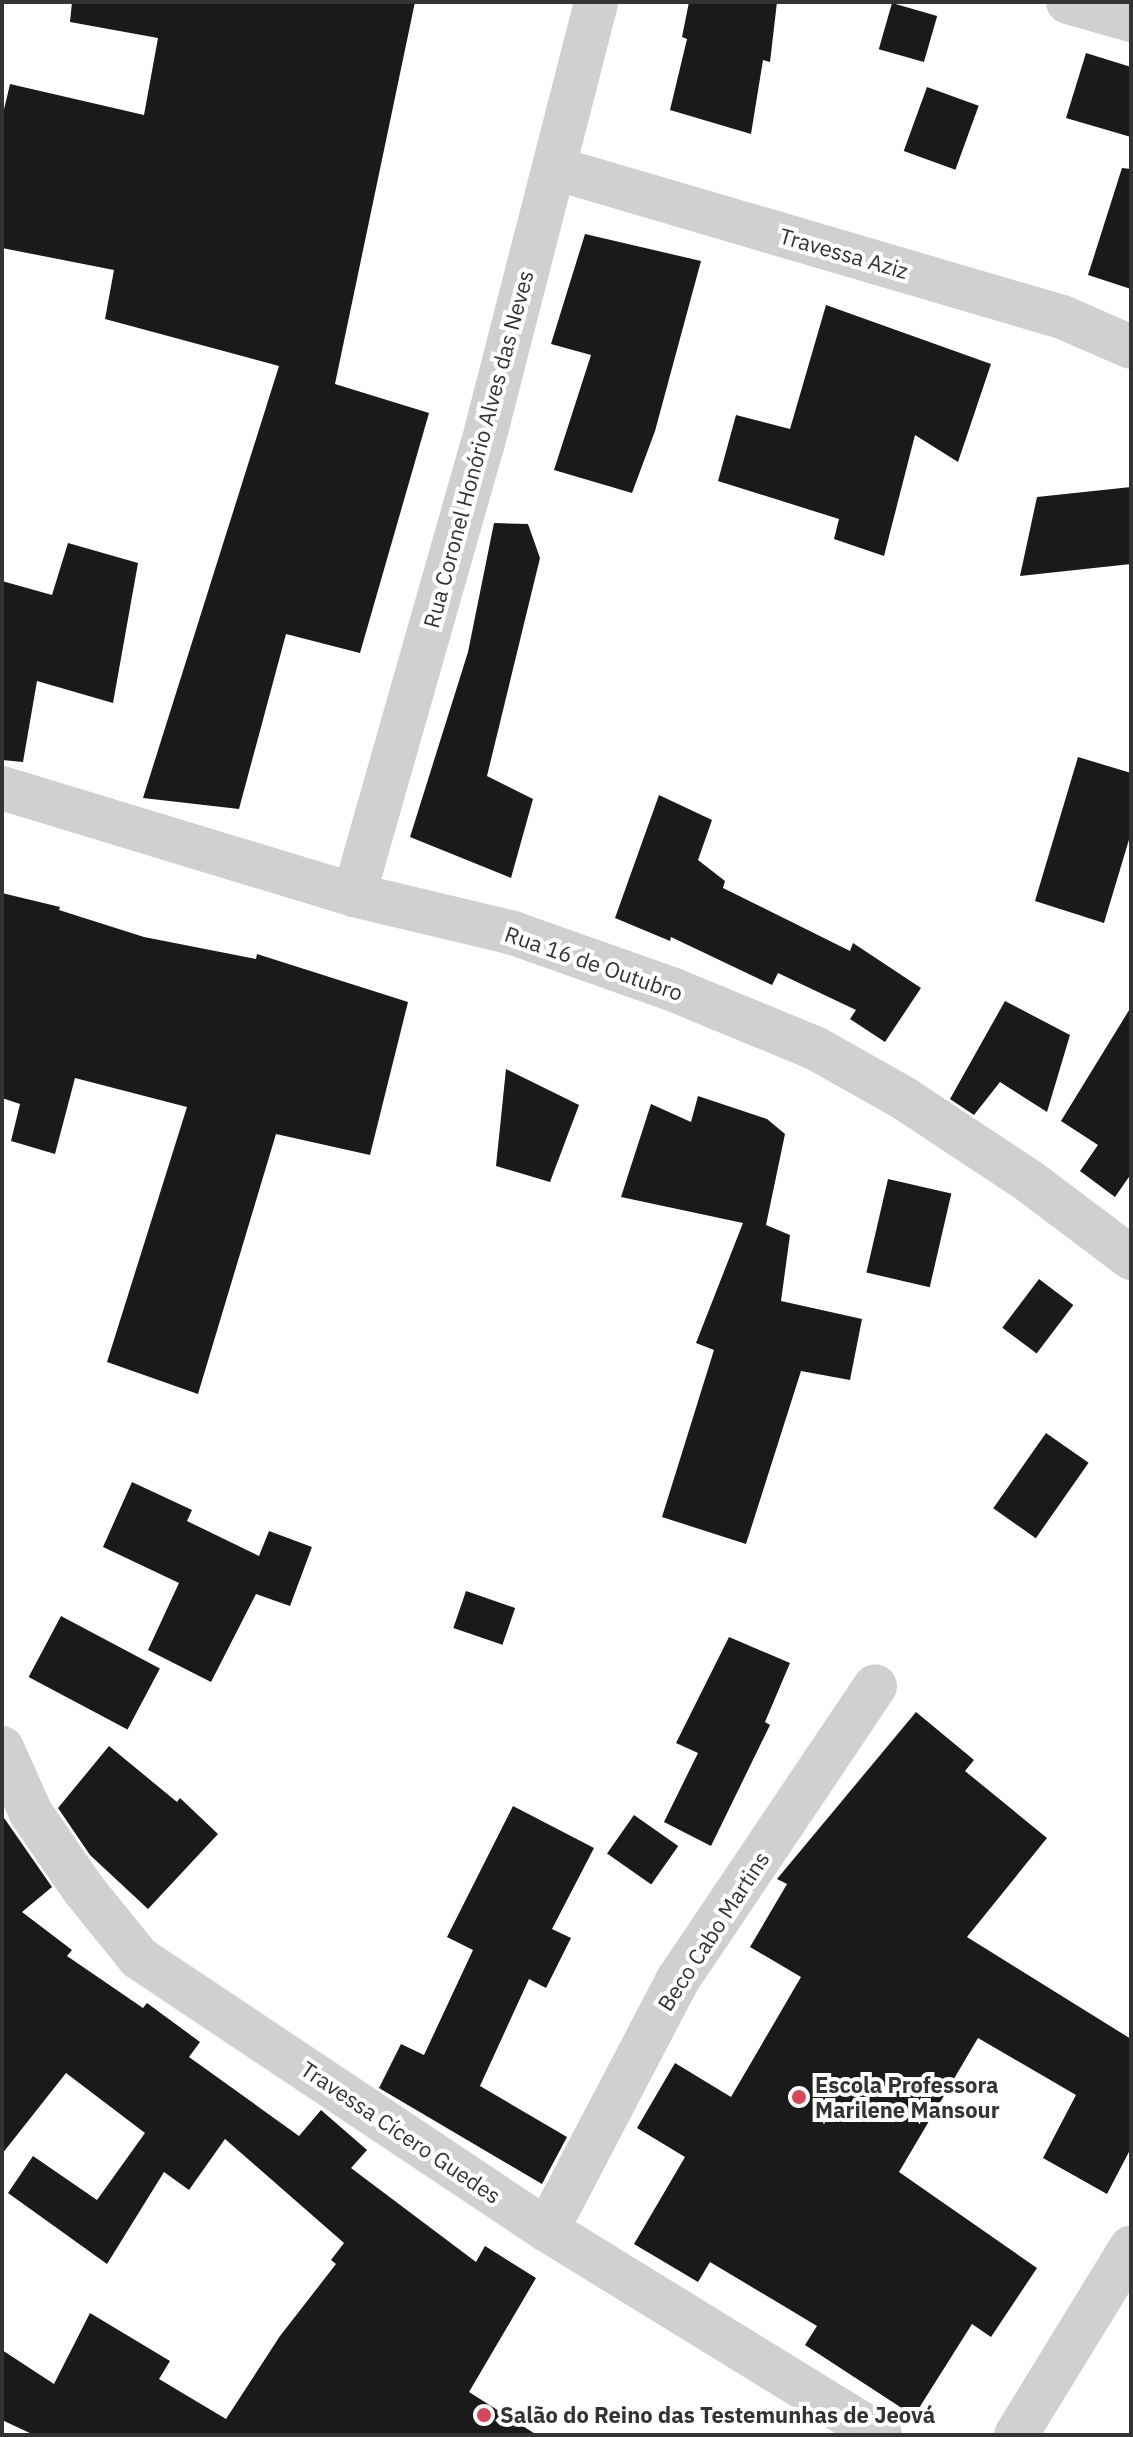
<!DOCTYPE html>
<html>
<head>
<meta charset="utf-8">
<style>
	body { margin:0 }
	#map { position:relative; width:1133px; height:2437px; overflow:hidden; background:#fff; font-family:"IBM Plex Sans",sans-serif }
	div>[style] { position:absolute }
	.building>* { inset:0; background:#1a1a1a; transform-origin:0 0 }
	.minor>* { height:44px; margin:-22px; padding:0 22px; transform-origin:22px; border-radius:22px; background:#d0d0d0 }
	.dots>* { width:22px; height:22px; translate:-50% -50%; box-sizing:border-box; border:4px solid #fff; border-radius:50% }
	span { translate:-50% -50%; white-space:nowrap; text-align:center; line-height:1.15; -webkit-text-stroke:8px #fff; paint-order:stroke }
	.street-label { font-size:22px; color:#333 }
	.poi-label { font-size:22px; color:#333; font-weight:700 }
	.left { translate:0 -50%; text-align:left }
	.frame { position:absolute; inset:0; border:4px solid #333; pointer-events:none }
</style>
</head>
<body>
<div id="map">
	<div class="building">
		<i style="clip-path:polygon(72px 2px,415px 2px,335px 384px,429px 413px,360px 653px,286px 634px,239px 809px,143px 798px,279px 366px,105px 319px,114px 270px,2px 248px,2px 118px,10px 84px,144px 115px,158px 38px,70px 22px)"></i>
		<i style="clip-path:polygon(689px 2px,777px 2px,770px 62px,763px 60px,751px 134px,670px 110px,687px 39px,682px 37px)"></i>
		<i style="left:892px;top:3px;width:47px;height:48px;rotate:16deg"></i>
		<i style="clip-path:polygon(1086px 53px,1131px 67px,1131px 137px,1066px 118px)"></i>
		<i style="left:927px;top:87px;width:55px;height:68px;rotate:20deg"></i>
		<i style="clip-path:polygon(1122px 168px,1131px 169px,1131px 289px,1088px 275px)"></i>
		<i style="clip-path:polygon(585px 234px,701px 261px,655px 431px,632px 493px,554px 470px,591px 355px,551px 344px)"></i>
		<i style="clip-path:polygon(826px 305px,991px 364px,958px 462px,915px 435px,884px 556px,834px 539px,839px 519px,718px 481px,736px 415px,790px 429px)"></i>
		<i style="clip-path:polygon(1131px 487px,1131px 564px,1020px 576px,1037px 497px)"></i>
		<i style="clip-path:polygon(494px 523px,528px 524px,540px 558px,487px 776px,533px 799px,511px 878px,410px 837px,468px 652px)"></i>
		<i style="clip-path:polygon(68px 543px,138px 563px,113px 703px,37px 681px,23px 762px,2px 760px,2px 581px,52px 595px)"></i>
		<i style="clip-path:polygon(1078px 757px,1131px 773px,1131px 833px,1104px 923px,1035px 901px)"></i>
		<i style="clip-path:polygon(659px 795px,712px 820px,698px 860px,725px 881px,723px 888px,850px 951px,853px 943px,921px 988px,885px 1042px,850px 1019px,856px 1010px,778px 973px,772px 985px,671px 937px,670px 941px,615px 918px)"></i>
		<i style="clip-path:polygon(2px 893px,60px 907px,59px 910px,144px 937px,256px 959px,257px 954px,408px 1002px,370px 1155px,276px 1134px,198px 1394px,107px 1362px,187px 1107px,75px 1078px,55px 1154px,11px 1141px,20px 1104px,2px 1098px)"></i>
		<i style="clip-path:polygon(1005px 1001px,1070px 1035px,1047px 1112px,1000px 1082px,974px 1115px,950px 1099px)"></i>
		<i style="clip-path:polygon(1131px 1007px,1131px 1174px,1115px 1197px,1080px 1171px,1098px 1145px,1061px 1121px)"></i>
		<i style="clip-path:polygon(506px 1069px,579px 1105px,550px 1182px,496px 1166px)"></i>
		<i style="clip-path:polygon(698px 1096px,767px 1119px,785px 1134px,766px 1225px,790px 1235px,781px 1301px,862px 1319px,850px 1380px,801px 1371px,746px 1544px,662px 1517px,714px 1350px,696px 1343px,743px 1223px,621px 1197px,651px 1104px,691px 1122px)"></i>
		<i style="left:888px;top:1179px;width:65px;height:96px;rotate:13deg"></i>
		<i style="left:1039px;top:1279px;width:43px;height:61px;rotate:37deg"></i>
		<i style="left:1046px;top:1433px;width:52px;height:92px;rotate:35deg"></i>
		<i style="clip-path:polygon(132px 1482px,192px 1510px,187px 1521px,259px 1556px,269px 1531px,312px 1547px,290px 1606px,256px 1594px,211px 1682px,148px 1650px,179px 1583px,103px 1547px)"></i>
		<i style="left:466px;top:1591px;width:52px;height:39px;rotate:19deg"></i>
		<i style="left:61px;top:1616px;width:112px;height:69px;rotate:28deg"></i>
		<i style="clip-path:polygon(729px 1637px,790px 1663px,765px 1722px,770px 1725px,711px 1846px,664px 1822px,698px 1753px,676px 1743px)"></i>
		<i style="clip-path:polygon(916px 1712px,974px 1760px,965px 1771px,1047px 1838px,967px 1937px,1131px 2039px,1131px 2148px,1107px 2194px,1043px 2158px,1076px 2095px,978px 2038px,899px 2172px,1037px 2268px,991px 2337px,972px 2324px,914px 2416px,805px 2345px,817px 2326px,710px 2262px,698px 2282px,634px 2244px,685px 2157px,637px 2128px,675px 2063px,731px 2097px,801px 1977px,750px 1947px,787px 1884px,777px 1879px)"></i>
		<i style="clip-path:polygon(109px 1746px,177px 1802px,180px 1798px,218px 1834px,148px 1909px,90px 1855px,58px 1808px)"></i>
		<i style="clip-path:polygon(513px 1806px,594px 1848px,552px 1929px,571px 1938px,546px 1988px,529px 1979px,480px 2086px,567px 2137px,542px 2184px,379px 2088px,401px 2044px,424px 2055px,473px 1950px,447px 1937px)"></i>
		<i style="clip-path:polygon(2px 1815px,52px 1887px,22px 1912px,72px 1950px,67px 1956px,143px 2008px,147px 2003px,200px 2042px,189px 2057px,299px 2136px,321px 2110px,367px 2150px,351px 2168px,476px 2262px,485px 2246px,536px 2278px,469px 2392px,537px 2435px,34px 2435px,2px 2420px,2px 2350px,54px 2384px,90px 2313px,170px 2361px,159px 2379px,226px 2419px,280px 2336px,336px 2264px,331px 2260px,344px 2243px,225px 2139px,189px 2190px,164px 2172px,107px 2264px,8px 2193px,33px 2156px,97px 2200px,145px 2133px,66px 2073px,2px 2154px)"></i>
		<i style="left:634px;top:1815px;width:54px;height:47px;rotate:35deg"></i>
	</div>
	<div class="minor">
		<i style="left:1068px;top:2px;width:66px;rotate:15.9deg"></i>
		<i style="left:554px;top:168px;width:529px;rotate:16.35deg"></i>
		<i style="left:1062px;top:317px;width:75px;rotate:23.5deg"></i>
		<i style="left:2px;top:788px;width:368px;rotate:16.9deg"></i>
		<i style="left:354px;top:895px;width:163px;rotate:13.4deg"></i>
		<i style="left:513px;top:933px;width:171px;rotate:19.5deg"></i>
		<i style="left:674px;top:990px;width:152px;rotate:22.4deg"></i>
		<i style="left:815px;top:1048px;width:103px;rotate:29.5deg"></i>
		<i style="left:905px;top:1099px;width:149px;rotate:33.5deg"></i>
		<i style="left:1029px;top:1181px;width:128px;rotate:37deg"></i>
		<i style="left:354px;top:895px;width:466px;rotate:-74.1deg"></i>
		<i style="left:482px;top:447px;width:459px;rotate:-75.6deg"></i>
		<i style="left:2px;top:1748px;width:71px;rotate:66deg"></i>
		<i style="left:31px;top:1813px;width:93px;rotate:55.5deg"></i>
		<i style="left:84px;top:1890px;width:87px;rotate:51deg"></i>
		<i style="left:139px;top:1958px;width:490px;rotate:33.7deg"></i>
		<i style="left:547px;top:2230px;width:391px;rotate:31.6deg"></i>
		<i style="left:547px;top:2230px;width:281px;rotate:-62.4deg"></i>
		<i style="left:677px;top:1981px;width:355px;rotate:-56.1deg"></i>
		<i style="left:1016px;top:2435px;width:220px;rotate:-58.5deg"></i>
	</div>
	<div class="dots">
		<i style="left:799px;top:2097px;background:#d9465a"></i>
		<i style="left:484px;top:2415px;background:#d9465a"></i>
	</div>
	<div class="street-label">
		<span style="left:844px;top:253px;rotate:16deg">Travessa Aziz</span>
		<span style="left:478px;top:449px;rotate:-75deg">Rua Coronel Honório Alves das Neves</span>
		<span style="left:594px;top:963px;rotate:19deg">Rua 16 de Outubro</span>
		<span style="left:713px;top:1931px;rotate:-57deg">Beco Cabo Martins</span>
		<span style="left:401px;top:2132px;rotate:34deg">Travessa Cícero Guedes</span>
	</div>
	<div class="poi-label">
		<span class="left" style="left:815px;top:2097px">Escola Professora<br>Marilene Mansour</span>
		<span class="left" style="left:500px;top:2415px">Salão do Reino das Testemunhas de Jeová</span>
	</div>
	<div class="frame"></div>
</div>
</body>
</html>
